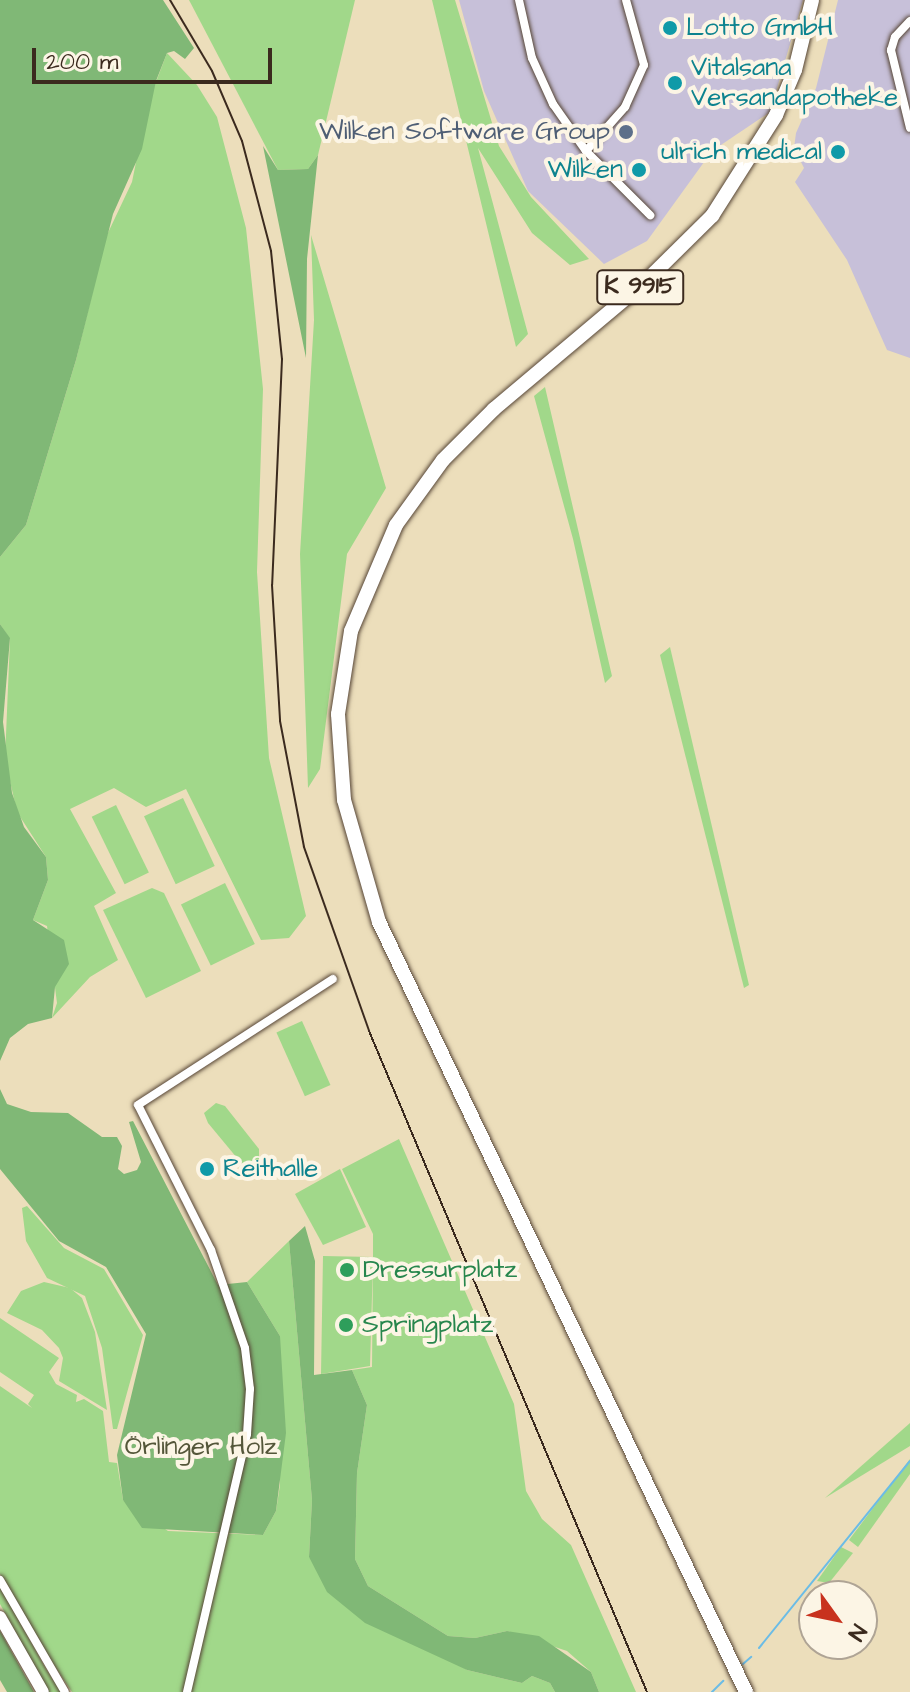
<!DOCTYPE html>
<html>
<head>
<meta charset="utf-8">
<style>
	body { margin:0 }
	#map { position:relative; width:910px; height:1692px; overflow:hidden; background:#ecdebb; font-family:"Architects Daughter",sans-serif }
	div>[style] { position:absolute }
	.industrial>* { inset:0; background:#c7c0d9 }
	.green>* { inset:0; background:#a1d88a; transform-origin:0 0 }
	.forest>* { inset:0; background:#80b876 }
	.stream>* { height:2px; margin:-1px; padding:0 1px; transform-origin:1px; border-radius:1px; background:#6bbce6 }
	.roads { filter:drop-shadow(0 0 2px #564536) drop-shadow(0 0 2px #564536) }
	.minor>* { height:8px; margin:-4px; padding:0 4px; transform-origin:4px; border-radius:4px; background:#fff }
	.secondary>* { height:12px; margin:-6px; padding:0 6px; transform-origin:6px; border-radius:6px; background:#fff }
	.primary>* { height:14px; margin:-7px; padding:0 7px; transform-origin:7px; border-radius:7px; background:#fff }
	.rail>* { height:2px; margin:-1px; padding:0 1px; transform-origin:1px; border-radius:1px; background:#3b2a1e }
	.dots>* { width:22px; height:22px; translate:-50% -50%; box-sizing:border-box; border:4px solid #fcf5e5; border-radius:50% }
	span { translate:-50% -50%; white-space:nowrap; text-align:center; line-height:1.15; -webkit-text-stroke:8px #fcf5e5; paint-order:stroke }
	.shield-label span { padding:2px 6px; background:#fcf5e5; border:2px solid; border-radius:6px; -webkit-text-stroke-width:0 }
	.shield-label { font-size:24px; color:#3b2a1e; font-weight:700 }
	.culture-label { font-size:26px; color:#0d838f }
	.left { translate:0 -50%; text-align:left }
	.right { translate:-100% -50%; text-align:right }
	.service-label { font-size:26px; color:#4e5e75 }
	.leisure-label { font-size:26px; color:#27864d }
	.park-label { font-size:26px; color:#545639 }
	.north { position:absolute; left:798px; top:1580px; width:80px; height:80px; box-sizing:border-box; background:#fcf5e5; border:2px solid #afa495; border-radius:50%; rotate:123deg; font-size:22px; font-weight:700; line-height:32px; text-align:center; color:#3b2a1e }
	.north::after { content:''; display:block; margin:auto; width:28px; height:36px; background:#c8321e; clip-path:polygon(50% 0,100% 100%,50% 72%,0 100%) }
	.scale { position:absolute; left:32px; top:48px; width:240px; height:36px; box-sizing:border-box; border:4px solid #3b2a1e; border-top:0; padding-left:10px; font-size:24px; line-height:28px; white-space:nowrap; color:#3b2a1e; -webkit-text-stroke:6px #fcf5e5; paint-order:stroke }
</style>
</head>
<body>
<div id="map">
	<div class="industrial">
		<i style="clip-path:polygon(459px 0,803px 0,770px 112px,712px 151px,647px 241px,604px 264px,528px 191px,484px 91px)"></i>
		<i style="clip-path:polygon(838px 0,910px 0,910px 358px,887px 350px,847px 260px,795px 182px,804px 168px,794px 148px,796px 133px,816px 88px)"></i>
	</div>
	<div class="green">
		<i style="clip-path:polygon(189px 0,355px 0,318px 155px,308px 169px,278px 170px)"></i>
		<i style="clip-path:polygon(432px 0,455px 0,499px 146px,531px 197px,589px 259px,570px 265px,532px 233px,478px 148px,528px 334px,516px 347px)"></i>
		<i style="clip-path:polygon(167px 53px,197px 85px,217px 117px,246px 228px,263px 389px,257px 572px,269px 758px,306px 916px,289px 938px,261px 940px,186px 789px,146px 807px,114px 788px,70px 809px,116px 893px,94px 906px,118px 960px,90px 977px,52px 1018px,57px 1003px,47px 926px,33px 920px,48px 880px,46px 857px,17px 812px,5px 759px,10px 639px,0 624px,0 557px,26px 525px,76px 360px,106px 237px,132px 182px,148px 103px)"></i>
		<i style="clip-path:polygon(311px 235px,386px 488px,347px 554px,320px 769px,308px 788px,300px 554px,314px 320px)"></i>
		<i style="clip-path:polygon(545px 387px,612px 676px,605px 683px,573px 539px,534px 396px)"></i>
		<i style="clip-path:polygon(670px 647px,749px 985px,744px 988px,660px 655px)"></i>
		<i style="left:183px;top:798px;width:75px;height:43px;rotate:65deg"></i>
		<i style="left:116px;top:805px;width:75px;height:27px;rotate:64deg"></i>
		<i style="left:225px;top:883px;width:68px;height:49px;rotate:64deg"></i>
		<i style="clip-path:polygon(152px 888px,164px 893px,201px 971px,146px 998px,103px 910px)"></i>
		<i style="left:302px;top:1021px;width:70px;height:28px;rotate:66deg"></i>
		<i style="clip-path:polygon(216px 1103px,225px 1106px,259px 1149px,259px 1160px,242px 1164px,208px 1123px,204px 1113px)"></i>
		<i style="clip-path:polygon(399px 1139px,514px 1404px,526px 1491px,542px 1519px,571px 1545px,636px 1692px,599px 1692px,591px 1672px,567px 1651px,507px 1631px,475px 1638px,448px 1636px,368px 1586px,355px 1559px,357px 1473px,367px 1405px,352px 1370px,372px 1367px,373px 1260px,370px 1366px,321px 1374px,323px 1256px,373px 1257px,373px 1234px,342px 1169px)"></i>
		<i style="clip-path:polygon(340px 1169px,366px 1227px,323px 1245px,295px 1194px)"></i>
		<i style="clip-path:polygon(27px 1206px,64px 1248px,104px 1269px,143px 1335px,117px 1429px,113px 1429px,102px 1348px,85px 1296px,47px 1278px,26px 1241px,22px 1208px)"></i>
		<i style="clip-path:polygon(289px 1241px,312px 1500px,309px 1557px,467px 1670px,522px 1683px,532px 1676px,550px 1683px,555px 1692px,72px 1692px,30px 1629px,0 1574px,0 1386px,32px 1408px,28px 1404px,34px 1395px,0 1372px,0 1318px,59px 1358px,49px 1372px,56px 1384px,77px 1395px,76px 1402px,84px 1399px,103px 1411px,109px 1462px,117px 1463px,123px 1500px,168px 1531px,263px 1535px,276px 1511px,280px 1485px,280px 1336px,247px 1282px)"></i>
		<i style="clip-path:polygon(44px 1282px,70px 1288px,82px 1298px,95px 1332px,107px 1410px,59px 1381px,63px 1358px,59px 1348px,42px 1330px,7px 1313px,21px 1291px)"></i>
		<i style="clip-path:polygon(910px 1423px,910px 1446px,825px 1498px)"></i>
		<i style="clip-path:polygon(910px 1459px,910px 1474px,858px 1547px,849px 1540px)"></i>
		<i style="clip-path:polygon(841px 1547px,853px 1553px,829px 1583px,817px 1581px)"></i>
		<i style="clip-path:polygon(0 1587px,46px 1669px,61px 1692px,49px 1692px,0 1604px)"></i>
	</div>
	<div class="forest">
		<i style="clip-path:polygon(0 0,163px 0,194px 48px,185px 59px,174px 51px,167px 53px,156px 81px,142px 149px,113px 214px,76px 360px,26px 525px,0 557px)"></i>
		<i style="clip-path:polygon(263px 146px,278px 170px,308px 169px,318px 155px,307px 259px,306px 358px)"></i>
		<i style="clip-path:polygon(0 624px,10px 638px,3px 722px,12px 793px,24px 827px,46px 857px,48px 880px,33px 920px,64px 940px,69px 964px,55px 987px,52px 1018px,28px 1024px,10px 1038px,0 1061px)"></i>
		<i style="clip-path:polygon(0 1089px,7px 1104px,31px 1112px,68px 1113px,102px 1137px,117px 1137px,122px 1146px,118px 1169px,124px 1174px,137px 1170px,141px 1162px,129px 1122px,133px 1121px,218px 1285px,247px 1282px,280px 1336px,286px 1433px,276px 1511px,263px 1535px,142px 1528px,123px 1500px,117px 1455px,146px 1334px,106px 1267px,59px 1241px,0 1169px)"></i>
		<i style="clip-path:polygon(305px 1226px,315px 1261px,314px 1375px,352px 1370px,367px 1405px,357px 1473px,355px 1559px,368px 1586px,448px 1636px,475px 1638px,507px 1631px,539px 1636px,591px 1672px,599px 1692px,555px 1692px,550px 1683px,532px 1676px,522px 1683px,467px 1670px,365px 1623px,327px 1592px,309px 1557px,312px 1500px,289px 1241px)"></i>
		<i style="clip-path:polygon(0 1631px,34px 1692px,7px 1692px,0 1680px)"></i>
	</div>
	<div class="stream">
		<i style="left:759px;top:1648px;width:240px;rotate:-51.1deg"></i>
		<i style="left:743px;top:1664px;width:11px;rotate:-41deg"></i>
		<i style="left:712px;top:1692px;width:16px;rotate:-45deg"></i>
	</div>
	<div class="roads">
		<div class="minor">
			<i style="left:519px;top:0;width:59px;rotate:77.4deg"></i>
			<i style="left:532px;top:58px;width:51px;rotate:65.5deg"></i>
			<i style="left:553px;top:104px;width:57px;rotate:54.9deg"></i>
			<i style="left:586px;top:151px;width:91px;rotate:45deg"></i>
			<i style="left:910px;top:21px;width:22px;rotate:133deg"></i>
			<i style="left:895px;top:37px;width:14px;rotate:107deg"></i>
			<i style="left:891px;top:50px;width:80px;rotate:76.3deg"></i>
			<i style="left:586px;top:151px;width:59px;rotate:-48.4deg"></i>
			<i style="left:625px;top:107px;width:46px;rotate:-65.7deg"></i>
			<i style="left:644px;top:65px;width:67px;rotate:-105.5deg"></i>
			<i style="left:0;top:1580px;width:129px;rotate:59.9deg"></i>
			<i style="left:187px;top:1692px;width:265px;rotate:-76.9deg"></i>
			<i style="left:247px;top:1434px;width:45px;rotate:-86.2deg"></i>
			<i style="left:250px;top:1389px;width:41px;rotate:-97deg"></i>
			<i style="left:245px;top:1348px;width:104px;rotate:-109.1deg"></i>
			<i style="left:211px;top:1250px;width:162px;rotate:-116.7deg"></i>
			<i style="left:138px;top:1105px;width:232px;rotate:-32.9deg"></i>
		</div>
		<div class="secondary">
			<i style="left:0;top:1617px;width:86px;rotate:60.2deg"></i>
		</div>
		<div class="primary">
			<i style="left:746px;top:1692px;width:853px;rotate:-115.48deg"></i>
			<i style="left:379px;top:922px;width:127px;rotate:-106deg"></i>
			<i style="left:344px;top:800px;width:86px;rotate:-94deg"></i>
			<i style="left:338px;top:714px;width:84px;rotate:-81.1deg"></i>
			<i style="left:351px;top:631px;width:115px;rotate:-67deg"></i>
			<i style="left:396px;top:525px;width:80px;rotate:-54.1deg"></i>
			<i style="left:443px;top:460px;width:72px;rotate:-45deg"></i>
			<i style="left:494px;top:409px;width:199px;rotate:-40.1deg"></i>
			<i style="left:646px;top:281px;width:93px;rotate:-44.6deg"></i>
			<i style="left:712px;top:216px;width:120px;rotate:-57.6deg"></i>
			<i style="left:776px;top:115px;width:49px;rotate:-67.1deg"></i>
			<i style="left:795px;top:70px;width:72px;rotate:-76.3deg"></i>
		</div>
	</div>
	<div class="rail">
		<i style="left:170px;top:0;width:82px;rotate:59.4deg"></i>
		<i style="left:212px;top:71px;width:76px;rotate:66.8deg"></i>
		<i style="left:242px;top:141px;width:114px;rotate:75.2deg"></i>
		<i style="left:271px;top:251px;width:109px;rotate:84.2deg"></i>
		<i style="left:282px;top:359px;width:226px;rotate:92.5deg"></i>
		<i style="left:272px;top:585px;width:136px;rotate:86.6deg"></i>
		<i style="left:280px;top:721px;width:128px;rotate:79.2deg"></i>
		<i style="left:304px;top:847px;width:195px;rotate:70.5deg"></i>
		<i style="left:369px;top:1031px;width:717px;rotate:67.19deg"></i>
	</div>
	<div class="dots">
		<i style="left:670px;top:28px;background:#0f9aa8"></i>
		<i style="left:675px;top:83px;background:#0f9aa8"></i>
		<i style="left:626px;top:132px;background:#5c6f8a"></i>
		<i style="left:838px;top:152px;background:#0f9aa8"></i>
		<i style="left:639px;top:170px;background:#0f9aa8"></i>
		<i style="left:207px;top:1169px;background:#0f9aa8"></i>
		<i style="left:347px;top:1270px;background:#2e9e5b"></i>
		<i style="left:346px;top:1325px;background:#2e9e5b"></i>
	</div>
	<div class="shield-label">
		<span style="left:640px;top:287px">K 9915</span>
	</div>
	<div class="culture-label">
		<span class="left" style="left:686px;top:28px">Lotto GmbH</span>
		<span class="left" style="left:691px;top:83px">Vitalsana<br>Versandapotheke</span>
		<span class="right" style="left:822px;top:152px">ulrich medical</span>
		<span class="right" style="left:623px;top:170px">Wilken</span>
		<span class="left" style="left:223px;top:1169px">Reithalle</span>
	</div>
	<div class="service-label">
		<span class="right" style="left:610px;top:132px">Wilken Software Group</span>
	</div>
	<div class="leisure-label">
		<span class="left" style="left:363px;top:1270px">Dressurplatz</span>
		<span class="left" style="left:362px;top:1325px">Springplatz</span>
	</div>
	<div class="park-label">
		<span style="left:201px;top:1447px">Örlinger Holz</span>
	</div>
	<div class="north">N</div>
	<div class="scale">200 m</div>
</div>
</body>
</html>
